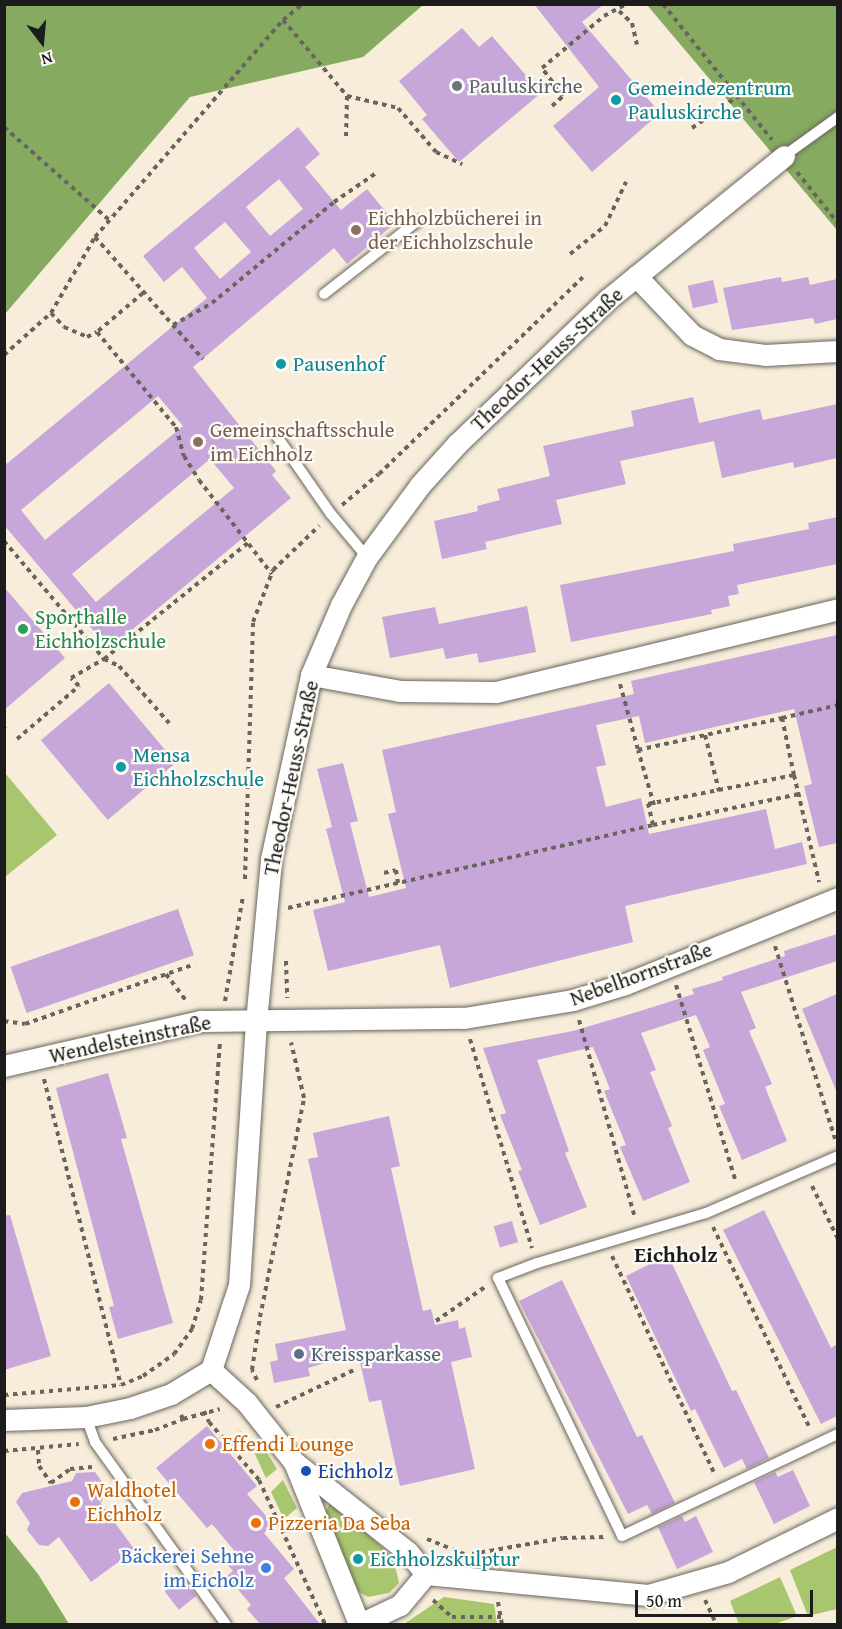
<!DOCTYPE html>
<html>
<head>
<meta charset="utf-8">
<style>
	body { margin:0 }
	#map { position:relative; width:842px; height:1629px; overflow:hidden; background:#f7edda; font-family:"Gentium Book Plus",serif }
	div>[style] { position:absolute }
	.green>* { inset:0; background:#a8c66d }
	.forest>* { inset:0; background:#86ab60 }
	.building>* { inset:0; background:#c7a6d9; transform-origin:0 0 }
	.path>* { height:4px; margin-top:-2px; transform-origin:0; background:repeating-linear-gradient(90deg,#69655e 0 4.5px,transparent 0 9px) }
	.roads { filter:drop-shadow(0 0 2px #69655e) drop-shadow(0 0 2px #69655e) }
	.service>* { height:10px; margin:-5px; padding:0 5px; transform-origin:5px; border-radius:5px; background:#fff }
	.minor>* { height:21px; margin:-10.5px; padding:0 10.5px; transform-origin:10.5px; border-radius:10.5px; background:#fff }
	.dots>* { width:16px; height:16px; translate:-50% -50%; box-sizing:border-box; border:3px solid #fdfcf7; border-radius:50% }
	span { translate:-50% -50%; white-space:nowrap; text-align:center; line-height:1.15; -webkit-text-stroke:4.5px #fdfcf7; paint-order:stroke }
	.worship-label { font-size:21px; color:#5b616d }
	.left { translate:0 -50%; text-align:left }
	.culture-label { font-size:21px; color:#0d838f }
	.education-label { font-size:21px; color:#785e54 }
	.street-label { font-size:21px; color:#1c1c1c }
	.leisure-label { font-size:21px; color:#27864d }
	.service-label { font-size:21px; color:#4e5e75 }
	.food-label { font-size:21px; color:#c56008 }
	.transit-label { font-size:21px; color:#164399 }
	.shop-label { font-size:21px; color:#366cbe }
	.right { translate:-100% -50%; text-align:right }
	.neighbourhood-label { font-size:22px; color:#1c1c1c; font-weight:700 }
	.frame { position:absolute; inset:0; border:6px solid #1c1c1c; pointer-events:none }
	.north { position:absolute; left:12px; top:12px; width:60px; height:60px; -webkit-text-stroke:4px #fdfcf7; paint-order:stroke; rotate:164deg; font-size:16px; font-weight:700; line-height:24px; text-align:center; color:#1c1c1c }
	.north::after { content:''; display:block; margin:auto; width:21px; height:27px; background:#1c1c1c; clip-path:polygon(50% 0,100% 100%,50% 72%,0 100%) }
	.scale { position:absolute; left:635px; top:1590px; width:178px; height:27px; box-sizing:border-box; border:3px solid #1c1c1c; border-top:0; padding-left:8px; font-size:18px; line-height:21px; white-space:nowrap; color:#1c1c1c; -webkit-text-stroke:4px #fdfcf7; paint-order:stroke }
</style>
</head>
<body>
<div id="map">
	<div class="green">
		<i style="clip-path:polygon(5px 773px,57px 835px,5px 877px,4px 877px)"></i>
		<i style="clip-path:polygon(261px 1443px,277px 1469px,266px 1478px,253px 1450px)"></i>
		<i style="clip-path:polygon(283px 1480px,297px 1508px,284px 1519px,271px 1492px)"></i>
		<i style="clip-path:polygon(331px 1501px,393px 1557px,399px 1583px,389px 1593px,368px 1597px,352px 1588px,325px 1513px)"></i>
		<i style="clip-path:polygon(837px 1547px,837px 1609px,808px 1616px,790px 1570px)"></i>
		<i style="clip-path:polygon(780px 1577px,797px 1616px,775px 1624px,739px 1624px,730px 1601px)"></i>
		<i style="clip-path:polygon(444px 1597px,494px 1604px,497px 1624px,404px 1624px)"></i>
	</div>
	<div class="forest">
		<i style="clip-path:polygon(5px 4px,423px 4px,423px 5px,363px 57px,190px 97px,5px 314px)"></i>
		<i style="clip-path:polygon(647px 5px,837px 5px,837px 230px)"></i>
		<i style="clip-path:polygon(4px 1532px,38px 1574px,69px 1624px,5px 1624px)"></i>
	</div>
	<div class="building">
		<i style="clip-path:polygon(534px 4px,604px 4px,582px 22px,660px 113px,592px 172px,553px 126px,599px 87px)"></i>
		<i style="clip-path:polygon(462px 28px,479px 47px,492px 36px,541px 93px,459px 162px,422px 119px,427px 115px,399px 81px)"></i>
		<i style="clip-path:polygon(evenodd,298px 127px,320px 154px,305px 167px,341px 210px,367px 189px,395px 223px,347px 264px,334px 248px,193px 367px,276px 471px,272px 475px,291px 498px,109px 649px,4px 525px,4px 466px,207px 298px,182px 267px,164px 282px,143px 256px,298px 127px,279px 179px,303px 209px,270px 236px,246px 207px,279px 179px,298px 127px,225px 222px,251px 252px,220px 279px,194px 248px,225px 222px,298px 127px,158px 396px,183px 426px,45px 540px,21px 510px,158px 396px,298px 127px,210px 459px,234px 488px,96px 602px,72px 574px,210px 459px)"></i>
		<i style="clip-path:polygon(781px 277px,782px 282px,808px 277px,810px 285px,837px 279px,837px 319px,815px 324px,813px 318px,732px 330px,723px 288px)"></i>
		<i style="left:713px;top:280px;width:23px;height:26px;rotate:77deg"></i>
		<i style="clip-path:polygon(693px 397px,699px 423px,760px 409px,763px 420px,837px 404px,837px 458px,794px 468px,793px 462px,722px 478px,714px 441px,620px 461px,626px 484px,556px 500px,562px 524px,485px 542px,487px 549px,442px 559px,434px 521px,478px 511px,477px 506px,500px 500px,497px 489px,550px 476px,543px 446px,634px 426px,631px 411px)"></i>
		<i style="clip-path:polygon(837px 517px,837px 564px,737px 585px,739px 594px,728px 596px,730px 606px,711px 610px,712px 614px,571px 642px,560px 585px,734px 551px,733px 544px,809px 529px,808px 523px)"></i>
		<i style="clip-path:polygon(4px 587px,65px 658px,4px 710px)"></i>
		<i style="clip-path:polygon(527px 606px,536px 652px,479px 663px,477px 653px,446px 659px,443px 648px,390px 658px,382px 617px,435px 607px,439px 624px)"></i>
		<i style="clip-path:polygon(837px 635px,837px 843px,819px 847px,804px 786px,812px 784px,794px 709px,645px 743px,639px 716px,596px 725px,606px 765px,596px 767px,606px 807px,641px 798px,649px 834px,766px 809px,775px 849px,802px 842px,807px 864px,625px 906px,633px 942px,450px 988px,440px 945px,328px 971px,313px 910px,345px 902px,326px 829px,332px 827px,317px 769px,343px 763px,358px 821px,350px 823px,369px 897px,406px 888px,388px 814px,396px 812px,382px 750px,634px 694px,631px 681px)"></i>
		<i style="left:109px;top:683px;width:104px;height:89px;rotate:50deg"></i>
		<i style="left:178px;top:909px;width:49px;height:177px;rotate:71deg"></i>
		<i style="clip-path:polygon(837px 934px,837px 961px,741px 992px,756px 1028px,749px 1031px,772px 1084px,765px 1087px,787px 1141px,742px 1160px,719px 1106px,725px 1104px,703px 1050px,710px 1047px,696px 1015px,641px 1033px,656px 1070px,650px 1072px,672px 1126px,668px 1128px,690px 1182px,643px 1201px,620px 1147px,626px 1145px,604px 1091px,610px 1089px,593px 1047px,537px 1060px,569px 1151px,565px 1153px,587px 1207px,540px 1225px,518px 1171px,522px 1170px,500px 1115px,506px 1113px,483px 1048px,573px 1031px,637px 1012px,694px 994px,692px 989px,723px 980px,722px 977px,785px 956px,784px 951px)"></i>
		<i style="clip-path:polygon(837px 994px,837px 1093px,802px 1009px)"></i>
		<i style="clip-path:polygon(108px 1073px,127px 1138px,121px 1139px,173px 1323px,118px 1339px,109px 1307px,114px 1306px,56px 1088px)"></i>
		<i style="clip-path:polygon(389px 1116px,400px 1166px,391px 1168px,423px 1311px,431px 1309px,435px 1325px,458px 1320px,459px 1329px,465px 1327px,472px 1357px,451px 1362px,475px 1469px,400px 1486px,381px 1400px,369px 1402px,358px 1353px,308px 1368px,310px 1376px,274px 1383px,270px 1362px,278px 1360px,275px 1344px,346px 1330px,308px 1159px,318px 1157px,313px 1133px)"></i>
		<i style="clip-path:polygon(764px 1210px,831px 1348px,837px 1344px,837px 1416px,821px 1424px,723px 1230px)"></i>
		<i style="clip-path:polygon(10px 1215px,51px 1356px,4px 1370px,4px 1216px)"></i>
		<i style="left:512px;top:1221px;width:22px;height:19px;rotate:74deg"></i>
		<i style="clip-path:polygon(668px 1255px,732px 1391px,736px 1390px,769px 1458px,747px 1469px,742px 1459px,724px 1468px,695px 1409px,691px 1411px,626px 1276px)"></i>
		<i style="clip-path:polygon(562px 1280px,637px 1437px,642px 1435px,675px 1503px,652px 1514px,647px 1505px,628px 1514px,519px 1301px)"></i>
		<i style="clip-path:polygon(207px 1426px,257px 1486px,247px 1494px,274px 1525px,264px 1533px,294px 1569px,284px 1578px,320px 1624px,260px 1624px,247px 1609px,251px 1605px,227px 1576px,233px 1571px,227px 1564px,238px 1555px,212px 1524px,207px 1528px,156px 1468px)"></i>
		<i style="clip-path:polygon(793px 1470px,810px 1506px,774px 1524px,754px 1482px,775px 1472px,778px 1477px)"></i>
		<i style="clip-path:polygon(95px 1472px,106px 1488px,101px 1504px,135px 1550px,91px 1582px,59px 1537px,48px 1546px,39px 1545px,27px 1530px,30px 1523px,16px 1502px,22px 1493px,72px 1481px,76px 1473px)"></i>
		<i style="clip-path:polygon(682px 1516px,685px 1522px,696px 1516px,713px 1552px,677px 1569px,658px 1527px)"></i>
		<i style="left:182px;top:1578px;width:23px;height:22px;rotate:52deg"></i>
	</div>
	<div class="path">
		<i style="left:663px;top:4px;width:174px;rotate:51.3deg"></i>
		<i style="left:619px;top:11px;width:18px;rotate:43deg"></i>
		<i style="left:632px;top:23px;width:22px;rotate:77deg"></i>
		<i style="left:283px;top:20px;width:99px;rotate:49.9deg"></i>
		<i style="left:347px;top:96px;width:40px;rotate:91.4deg"></i>
		<i style="left:347px;top:96px;width:52px;rotate:13.2deg"></i>
		<i style="left:398px;top:108px;width:58px;rotate:49.2deg"></i>
		<i style="left:436px;top:152px;width:29px;rotate:25deg"></i>
		<i style="left:552px;top:106px;width:15px;rotate:-42deg"></i>
		<i style="left:563px;top:96px;width:35px;rotate:-127deg"></i>
		<i style="left:542px;top:68px;width:81px;rotate:-40deg"></i>
		<i style="left:604px;top:16px;width:26px;rotate:-28deg"></i>
		<i style="left:4px;top:127px;width:140px;rotate:41.5deg"></i>
		<i style="left:692px;top:128px;width:56px;rotate:-34.8deg"></i>
		<i style="left:797px;top:172px;width:65px;rotate:51.2deg"></i>
		<i style="left:95px;top:237px;width:163px;rotate:48.5deg"></i>
		<i style="left:570px;top:254px;width:45px;rotate:-38.7deg"></i>
		<i style="left:605px;top:226px;width:49px;rotate:-64.5deg"></i>
		<i style="left:143px;top:293px;width:60px;rotate:139.7deg"></i>
		<i style="left:97px;top:332px;width:124px;rotate:50.3deg"></i>
		<i style="left:176px;top:427px;width:30px;rotate:75deg"></i>
		<i style="left:184px;top:456px;width:28px;rotate:58deg"></i>
		<i style="left:199px;top:480px;width:119px;rotate:52.2deg"></i>
		<i style="left:51px;top:313px;width:19px;rotate:47deg"></i>
		<i style="left:64px;top:327px;width:25px;rotate:23deg"></i>
		<i style="left:87px;top:337px;width:11px;rotate:-27deg"></i>
		<i style="left:173px;top:325px;width:45px;rotate:-29.4deg"></i>
		<i style="left:212px;top:303px;width:158px;rotate:-39.6deg"></i>
		<i style="left:334px;top:202px;width:51px;rotate:-34.6deg"></i>
		<i style="left:4px;top:355px;width:63px;rotate:-41.8deg"></i>
		<i style="left:51px;top:313px;width:88px;rotate:-59.9deg"></i>
		<i style="left:95px;top:237px;width:287px;rotate:-49.1deg"></i>
		<i style="left:283px;top:20px;width:26px;rotate:-39deg"></i>
		<i style="left:342px;top:505px;width:48px;rotate:-40deg"></i>
		<i style="left:379px;top:474px;width:286px;rotate:-44deg"></i>
		<i style="left:4px;top:541px;width:155px;rotate:49.7deg"></i>
		<i style="left:104px;top:659px;width:185px;rotate:-38.9deg"></i>
		<i style="left:620px;top:684px;width:68px;rotate:74.7deg"></i>
		<i style="left:4px;top:727px;width:2px;rotate:-27deg"></i>
		<i style="left:705px;top:735px;width:58px;rotate:76deg"></i>
		<i style="left:17px;top:739px;width:82px;rotate:-40.5deg"></i>
		<i style="left:79px;top:686px;width:11px;rotate:-135deg"></i>
		<i style="left:71px;top:678px;width:38px;rotate:-30deg"></i>
		<i style="left:104px;top:659px;width:17px;rotate:25deg"></i>
		<i style="left:119px;top:666px;width:76px;rotate:48.7deg"></i>
		<i style="left:794px;top:775px;width:58px;rotate:-101.9deg"></i>
		<i style="left:782px;top:718px;width:57px;rotate:-13.1deg"></i>
		<i style="left:654px;top:805px;width:57px;rotate:-106.2deg"></i>
		<i style="left:638px;top:750px;width:148px;rotate:-12.5deg"></i>
		<i style="left:653px;top:825px;width:149px;rotate:-12deg"></i>
		<i style="left:384px;top:873px;width:12px;rotate:-14deg"></i>
		<i style="left:396px;top:870px;width:13px;rotate:81deg"></i>
		<i style="left:245px;top:879px;width:257px;rotate:-88.2deg"></i>
		<i style="left:253px;top:622px;width:56px;rotate:-69deg"></i>
		<i style="left:273px;top:570px;width:64px;rotate:-43.7deg"></i>
		<i style="left:288px;top:908px;width:374px;rotate:-12.8deg"></i>
		<i style="left:653px;top:825px;width:22px;rotate:-103deg"></i>
		<i style="left:648px;top:804px;width:149px;rotate:-11.2deg"></i>
		<i style="left:794px;top:775px;width:110px;rotate:76.8deg"></i>
		<i style="left:775px;top:946px;width:202px;rotate:72.7deg"></i>
		<i style="left:286px;top:961px;width:37px;rotate:88deg"></i>
		<i style="left:166px;top:974px;width:35px;rotate:53deg"></i>
		<i style="left:676px;top:985px;width:206px;rotate:73.1deg"></i>
		<i style="left:225px;top:1001px;width:107px;rotate:-80.3deg"></i>
		<i style="left:579px;top:1020px;width:206px;rotate:74.2deg"></i>
		<i style="left:4px;top:1021px;width:21px;rotate:8deg"></i>
		<i style="left:25px;top:1024px;width:180px;rotate:-19.4deg"></i>
		<i style="left:470px;top:1039px;width:218px;rotate:73.5deg"></i>
		<i style="left:44px;top:1079px;width:316px;rotate:75.9deg"></i>
		<i style="left:812px;top:1186px;width:59px;rotate:63.9deg"></i>
		<i style="left:713px;top:1227px;width:224px;rotate:64.3deg"></i>
		<i style="left:612px;top:1256px;width:242px;rotate:64.8deg"></i>
		<i style="left:436px;top:1321px;width:60px;rotate:-34.8deg"></i>
		<i style="left:257px;top:1380px;width:11px;rotate:-117deg"></i>
		<i style="left:252px;top:1370px;width:54px;rotate:-81.4deg"></i>
		<i style="left:260px;top:1317px;width:223px;rotate:-78.6deg"></i>
		<i style="left:304px;top:1098px;width:57px;rotate:-103.1deg"></i>
		<i style="left:4px;top:1395px;width:117px;rotate:-4.9deg"></i>
		<i style="left:121px;top:1385px;width:24px;rotate:-22deg"></i>
		<i style="left:143px;top:1376px;width:38px;rotate:-35deg"></i>
		<i style="left:174px;top:1354px;width:31px;rotate:-54deg"></i>
		<i style="left:192px;top:1329px;width:30px;rotate:-73deg"></i>
		<i style="left:201px;top:1300px;width:260px;rotate:-85.8deg"></i>
		<i style="left:276px;top:1407px;width:89px;rotate:-25.4deg"></i>
		<i style="left:204px;top:1411px;width:12px;rotate:66deg"></i>
		<i style="left:209px;top:1422px;width:77px;rotate:49.2deg"></i>
		<i style="left:259px;top:1480px;width:158px;rotate:65.4deg"></i>
		<i style="left:183px;top:1419px;width:38px;rotate:-15deg"></i>
		<i style="left:113px;top:1439px;width:43px;rotate:-12.1deg"></i>
		<i style="left:155px;top:1430px;width:30px;rotate:-21deg"></i>
		<i style="left:183px;top:1419px;width:7px;rotate:-117deg"></i>
		<i style="left:231px;top:1447px;width:18px;rotate:-63deg"></i>
		<i style="left:38px;top:1450px;width:16px;rotate:86deg"></i>
		<i style="left:39px;top:1466px;width:21px;rotate:55deg"></i>
		<i style="left:51px;top:1483px;width:24px;rotate:-36deg"></i>
		<i style="left:70px;top:1469px;width:22px;rotate:-5deg"></i>
		<i style="left:4px;top:1451px;width:75px;rotate:-5.3deg"></i>
		<i style="left:427px;top:1539px;width:40px;rotate:22deg"></i>
		<i style="left:472px;top:1554px;width:92px;rotate:-10deg"></i>
		<i style="left:563px;top:1538px;width:41px;rotate:-1.4deg"></i>
		<i style="left:433px;top:1600px;width:25px;rotate:42deg"></i>
		<i style="left:452px;top:1617px;width:49px"></i>
		<i style="left:705px;top:1600px;width:26px;rotate:65deg"></i>
		<i style="left:498px;top:1602px;width:22px;rotate:80deg"></i>
	</div>
	<div class="roads">
		<div class="service">
			<i style="left:784px;top:156px;width:67px;rotate:-35.8deg"></i>
			<i style="left:324px;top:294px;width:117px;rotate:-38deg"></i>
			<i style="left:276px;top:435px;width:96px;rotate:55.2deg"></i>
			<i style="left:331px;top:514px;width:56px;rotate:50.1deg"></i>
			<i style="left:838px;top:1156px;width:144px;rotate:156.6deg"></i>
			<i style="left:706px;top:1213px;width:176px;rotate:163.5deg"></i>
			<i style="left:537px;top:1263px;width:42px;rotate:159deg"></i>
			<i style="left:498px;top:1278px;width:286px;rotate:64.3deg"></i>
			<i style="left:622px;top:1536px;width:239px;rotate:-25.3deg"></i>
			<i style="left:86px;top:1417px;width:27px;rotate:70deg"></i>
			<i style="left:95px;top:1442px;width:224px;rotate:54.3deg"></i>
		</div>
		<div class="minor">
			<i style="left:636px;top:276px;width:81px;rotate:46.5deg"></i>
			<i style="left:692px;top:335px;width:30px;rotate:27deg"></i>
			<i style="left:719px;top:349px;width:46px;rotate:7.4deg"></i>
			<i style="left:765px;top:355px;width:73px;rotate:-3.1deg"></i>
			<i style="left:311px;top:675px;width:90px;rotate:10.2deg"></i>
			<i style="left:400px;top:691px;width:96px;rotate:0.6deg"></i>
			<i style="left:496px;top:692px;width:352px;rotate:-13.6deg"></i>
			<i style="left:4px;top:1066px;width:202px;rotate:-12.9deg"></i>
			<i style="left:201px;top:1021px;width:263px;rotate:-0.7deg"></i>
			<i style="left:464px;top:1018px;width:110px;rotate:-9.4deg"></i>
			<i style="left:573px;top:1000px;width:54px;rotate:-17.1deg"></i>
			<i style="left:625px;top:984px;width:230px;rotate:-22deg"></i>
			<i style="left:211px;top:1370px;width:89px;rotate:-71.8deg"></i>
			<i style="left:239px;top:1285px;width:264px;rotate:-86.3deg"></i>
			<i style="left:256px;top:1022px;width:164px;rotate:-84.7deg"></i>
			<i style="left:271px;top:859px;width:188px;rotate:-77.7deg"></i>
			<i style="left:311px;top:675px;width:76px;rotate:-66.8deg"></i>
			<i style="left:341px;top:605px;width:55px;rotate:-61.6deg"></i>
			<i style="left:367px;top:557px;width:89px;rotate:-53.6deg"></i>
			<i style="left:420px;top:485px;width:55px;rotate:-47.9deg"></i>
			<i style="left:457px;top:444px;width:208px;rotate:-43.8deg"></i>
			<i style="left:607px;top:300px;width:228px;rotate:-39.1deg"></i>
			<i style="left:211px;top:1370px;width:49px;rotate:42.5deg"></i>
			<i style="left:247px;top:1403px;width:75px;rotate:51.5deg"></i>
			<i style="left:294px;top:1462px;width:145px;rotate:38.3deg"></i>
			<i style="left:408px;top:1552px;width:28px;rotate:51deg"></i>
			<i style="left:426px;top:1574px;width:223px;rotate:5.4deg"></i>
			<i style="left:648px;top:1595px;width:83px;rotate:-16deg"></i>
			<i style="left:728px;top:1572px;width:123px;rotate:-26.1deg"></i>
			<i style="left:4px;top:1420px;width:82px;rotate:-2.1deg"></i>
			<i style="left:86px;top:1417px;width:45px;rotate:-11.6deg"></i>
			<i style="left:130px;top:1408px;width:43px;rotate:-18.9deg"></i>
			<i style="left:171px;top:1394px;width:47px;rotate:-31deg"></i>
			<i style="left:294px;top:1462px;width:175px;rotate:68.1deg"></i>
			<i style="left:360px;top:1624px;width:44px;rotate:-25.4deg"></i>
			<i style="left:400px;top:1605px;width:40px;rotate:-50deg"></i>
		</div>
	</div>
	<div class="dots">
		<i style="left:457px;top:86px;background:#6b7280"></i>
		<i style="left:616px;top:100px;background:#0f9aa8"></i>
		<i style="left:356px;top:230px;background:#8d6e63"></i>
		<i style="left:281px;top:364px;background:#0f9aa8"></i>
		<i style="left:198px;top:442px;background:#8d6e63"></i>
		<i style="left:23px;top:629px;background:#2e9e5b"></i>
		<i style="left:121px;top:767px;background:#0f9aa8"></i>
		<i style="left:299px;top:1354px;background:#5c6f8a"></i>
		<i style="left:210px;top:1444px;background:#e8710a"></i>
		<i style="left:306px;top:1471px;background:#1a4fb4"></i>
		<i style="left:75px;top:1502px;background:#e8710a"></i>
		<i style="left:256px;top:1523px;background:#e8710a"></i>
		<i style="left:358px;top:1559px;background:#0f9aa8"></i>
		<i style="left:266px;top:1568px;background:#3f7fe0"></i>
	</div>
	<div class="worship-label">
		<span class="left" style="left:469px;top:86px">Pauluskirche</span>
	</div>
	<div class="culture-label">
		<span class="left" style="left:628px;top:100px">Gemeindezentrum<br>Pauluskirche</span>
		<span class="left" style="left:293px;top:364px">Pausenhof</span>
		<span class="left" style="left:133px;top:767px">Mensa<br>Eichholzschule</span>
		<span class="left" style="left:370px;top:1559px">Eichholzskulptur</span>
	</div>
	<div class="education-label">
		<span class="left" style="left:368px;top:230px">Eichholzbücherei in<br>der Eichholzschule</span>
		<span class="left" style="left:210px;top:442px">Gemeinschaftsschule<br>im Eichholz</span>
	</div>
	<div class="street-label">
		<span style="left:547px;top:359px;rotate:-43deg">Theodor-Heuss-Straße</span>
		<span style="left:291px;top:778px;rotate:-78deg">Theodor-Heuss-Straße</span>
		<span style="left:641px;top:974px;rotate:-20deg">Nebelhornstraße</span>
		<span style="left:130px;top:1039px;rotate:-12deg">Wendelsteinstraße</span>
	</div>
	<div class="leisure-label">
		<span class="left" style="left:35px;top:629px">Sporthalle<br>Eichholzschule</span>
	</div>
	<div class="service-label">
		<span class="left" style="left:311px;top:1354px">Kreissparkasse</span>
	</div>
	<div class="food-label">
		<span class="left" style="left:222px;top:1444px">Effendi Lounge</span>
		<span class="left" style="left:87px;top:1502px">Waldhotel<br>Eichholz</span>
		<span class="left" style="left:268px;top:1523px">Pizzeria Da Seba</span>
	</div>
	<div class="transit-label">
		<span class="left" style="left:318px;top:1471px">Eichholz</span>
	</div>
	<div class="shop-label">
		<span class="right" style="left:254px;top:1568px">Bäckerei Sehne<br>im Eicholz</span>
	</div>
	<div class="neighbourhood-label">
		<span style="left:676px;top:1255px">Eichholz</span>
	</div>
	<div class="frame"></div>
	<div class="north">N</div>
	<div class="scale">50 m</div>
</div>
</body>
</html>
